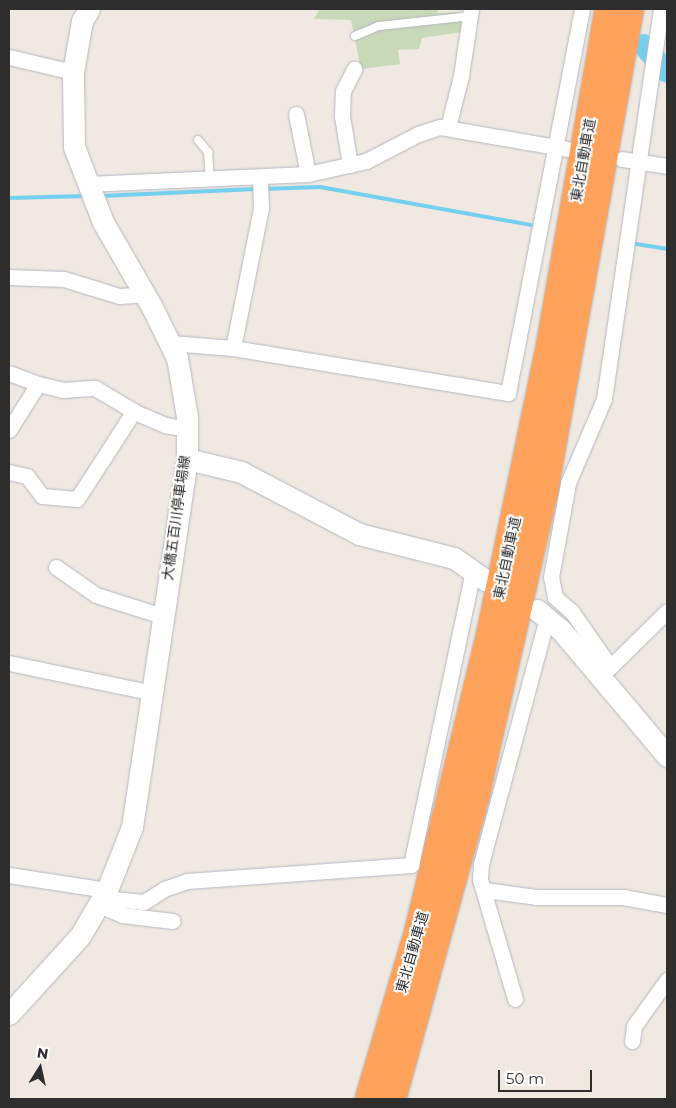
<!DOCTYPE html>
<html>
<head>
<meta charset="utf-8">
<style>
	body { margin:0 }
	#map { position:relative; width:676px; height:1108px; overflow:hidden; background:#efe9e1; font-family:Montserrat,"Noto Sans JP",sans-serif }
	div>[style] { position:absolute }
	.cemetery>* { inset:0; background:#c8d9b8 }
	.stream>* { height:4px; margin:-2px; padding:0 2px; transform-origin:2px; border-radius:2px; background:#75cff0 }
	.river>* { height:22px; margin:-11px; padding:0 11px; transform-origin:11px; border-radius:11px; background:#75cff0 }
	.roads { filter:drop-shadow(0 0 1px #b4b7c1) drop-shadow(0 0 1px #b4b7c1) }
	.lane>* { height:8px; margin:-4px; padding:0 4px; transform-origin:4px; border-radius:4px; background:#fff }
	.street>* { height:15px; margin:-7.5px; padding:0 7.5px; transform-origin:7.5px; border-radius:7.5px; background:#fff }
	.secondary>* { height:21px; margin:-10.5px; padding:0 10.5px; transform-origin:10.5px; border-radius:10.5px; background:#fff }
	.highway>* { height:28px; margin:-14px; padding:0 14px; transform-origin:14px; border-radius:14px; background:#ffa35c }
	span { translate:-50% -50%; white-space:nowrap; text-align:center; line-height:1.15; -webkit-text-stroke:4px #fff; paint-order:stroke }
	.street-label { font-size:14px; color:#2e2e2e }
	.frame { position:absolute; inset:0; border:10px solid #2e2e2e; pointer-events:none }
	.north { position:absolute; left:15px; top:1043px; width:50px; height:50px; -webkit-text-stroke:4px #fff; paint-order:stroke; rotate:10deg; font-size:14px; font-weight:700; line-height:20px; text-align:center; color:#2e2e2e }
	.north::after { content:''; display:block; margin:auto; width:18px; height:22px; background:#2e2e2e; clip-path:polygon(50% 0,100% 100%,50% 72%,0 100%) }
	.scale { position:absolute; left:498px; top:1070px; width:94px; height:22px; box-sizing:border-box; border:2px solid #2e2e2e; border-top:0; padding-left:6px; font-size:15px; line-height:18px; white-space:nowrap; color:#2e2e2e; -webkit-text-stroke:4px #fff; paint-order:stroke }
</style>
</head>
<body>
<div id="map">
	<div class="cemetery">
		<i style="clip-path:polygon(320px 9px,437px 9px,438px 13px,460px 12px,462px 32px,422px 38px,419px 49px,398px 50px,400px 64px,361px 69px,351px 20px,314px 19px)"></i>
	</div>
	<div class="stream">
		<i style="left:263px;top:189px;width:57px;rotate:-2deg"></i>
		<i style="left:320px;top:187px;width:214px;rotate:10.2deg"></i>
		<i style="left:101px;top:196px;width:155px;rotate:-2.6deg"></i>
		<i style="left:9px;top:198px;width:77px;rotate:-1.5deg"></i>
		<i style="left:636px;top:244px;width:31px;rotate:9deg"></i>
	</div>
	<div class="river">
		<i style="left:643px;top:45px;width:36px;rotate:48deg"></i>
	</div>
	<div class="roads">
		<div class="lane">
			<i style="left:355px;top:36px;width:26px;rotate:-23deg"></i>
			<i style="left:379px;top:26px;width:93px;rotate:-6.2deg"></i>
			<i style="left:198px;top:140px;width:16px;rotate:50deg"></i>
			<i style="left:208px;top:152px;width:27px;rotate:86deg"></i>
		</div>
		<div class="street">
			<i style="left:9px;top:57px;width:66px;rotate:13.2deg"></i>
			<i style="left:296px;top:114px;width:61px;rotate:78.7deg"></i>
			<i style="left:448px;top:127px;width:53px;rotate:-75.7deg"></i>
			<i style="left:461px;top:76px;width:68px;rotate:-81.5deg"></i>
			<i style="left:622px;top:159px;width:46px;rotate:8.8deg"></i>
			<i style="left:350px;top:165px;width:50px;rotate:-99.3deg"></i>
			<i style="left:342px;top:116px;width:25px;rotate:-88deg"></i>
			<i style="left:343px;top:91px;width:25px;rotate:-63deg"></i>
			<i style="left:87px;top:184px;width:221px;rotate:-2.6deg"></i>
			<i style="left:308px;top:174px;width:59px;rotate:-12.6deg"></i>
			<i style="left:366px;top:161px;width:59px;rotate:-27.4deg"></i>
			<i style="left:418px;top:134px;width:23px;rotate:-18deg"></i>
			<i style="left:440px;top:127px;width:129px;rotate:9.8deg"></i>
			<i style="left:9px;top:277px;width:55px;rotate:2.1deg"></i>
			<i style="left:64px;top:279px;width:58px;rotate:17.2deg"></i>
			<i style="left:119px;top:296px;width:26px;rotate:-4deg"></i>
			<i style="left:171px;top:343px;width:62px;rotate:4.6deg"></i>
			<i style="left:233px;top:348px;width:279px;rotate:9.3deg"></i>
			<i style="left:508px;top:393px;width:391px;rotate:-79.1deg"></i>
			<i style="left:233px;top:348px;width:143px;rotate:-78.7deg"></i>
			<i style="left:261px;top:208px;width:30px;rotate:-92deg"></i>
			<i style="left:9px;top:373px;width:31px;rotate:21deg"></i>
			<i style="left:9px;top:430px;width:54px;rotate:-57.8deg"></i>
			<i style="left:38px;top:384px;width:26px;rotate:13deg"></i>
			<i style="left:63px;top:390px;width:32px;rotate:-4deg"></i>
			<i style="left:95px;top:388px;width:49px;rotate:30.8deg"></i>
			<i style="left:137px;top:413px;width:30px;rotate:23deg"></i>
			<i style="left:165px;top:425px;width:23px;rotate:10deg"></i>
			<i style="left:9px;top:472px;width:18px;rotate:13deg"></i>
			<i style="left:27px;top:476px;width:25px;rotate:53deg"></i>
			<i style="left:42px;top:496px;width:35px;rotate:5deg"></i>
			<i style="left:77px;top:499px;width:105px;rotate:-57.1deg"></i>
			<i style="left:56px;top:567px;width:49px;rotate:35deg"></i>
			<i style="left:96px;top:595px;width:69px;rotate:17.7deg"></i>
			<i style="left:9px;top:663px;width:148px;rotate:11.7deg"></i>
			<i style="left:609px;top:665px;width:65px;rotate:-124.9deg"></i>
			<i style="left:572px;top:612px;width:23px;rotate:-139deg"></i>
			<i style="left:555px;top:597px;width:20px;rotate:-101deg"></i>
			<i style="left:551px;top:577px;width:96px;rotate:-79.7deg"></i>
			<i style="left:568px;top:483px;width:91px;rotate:-66.8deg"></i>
			<i style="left:604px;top:399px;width:394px;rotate:-81.7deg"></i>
			<i style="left:604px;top:673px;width:88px;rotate:-44.5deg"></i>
			<i style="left:9px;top:875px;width:99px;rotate:8.7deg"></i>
			<i style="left:485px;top:890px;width:51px;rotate:7.8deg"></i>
			<i style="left:536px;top:897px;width:87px"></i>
			<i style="left:623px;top:897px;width:45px;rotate:10.3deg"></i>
			<i style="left:103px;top:898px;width:41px;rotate:5.6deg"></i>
			<i style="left:144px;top:902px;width:24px;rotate:-33deg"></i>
			<i style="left:164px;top:889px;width:24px;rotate:-19deg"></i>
			<i style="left:187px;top:881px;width:225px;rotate:-4.1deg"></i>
			<i style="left:411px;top:865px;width:301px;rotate:-78.1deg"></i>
			<i style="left:99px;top:905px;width:25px;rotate:23deg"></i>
			<i style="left:122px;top:915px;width:51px;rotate:6.7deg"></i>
			<i style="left:515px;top:999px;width:125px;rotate:-106.3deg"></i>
			<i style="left:480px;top:879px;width:15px;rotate:-86deg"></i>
			<i style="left:481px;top:864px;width:255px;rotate:-75deg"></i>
			<i style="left:632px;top:1041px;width:15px;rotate:-82deg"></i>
			<i style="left:634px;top:1026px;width:57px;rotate:-54.3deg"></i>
		</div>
		<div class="secondary">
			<i style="left:187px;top:459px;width:56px;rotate:13.5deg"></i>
			<i style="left:241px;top:472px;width:133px;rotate:27.7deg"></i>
			<i style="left:359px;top:534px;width:98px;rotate:14.2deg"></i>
			<i style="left:454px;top:558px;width:39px;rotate:35deg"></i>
			<i style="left:537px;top:610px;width:31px;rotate:40deg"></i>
			<i style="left:561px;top:630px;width:165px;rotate:49.9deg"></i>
			<i style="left:9px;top:1014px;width:105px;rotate:-47.7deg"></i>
			<i style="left:80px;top:936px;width:53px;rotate:-59.6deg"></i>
			<i style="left:107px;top:890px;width:68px;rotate:-68.4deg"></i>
			<i style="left:132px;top:827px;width:372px;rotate:-81.5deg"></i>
			<i style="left:187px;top:459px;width:42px;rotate:-90deg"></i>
			<i style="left:187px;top:417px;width:60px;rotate:-99.6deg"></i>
			<i style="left:177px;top:358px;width:57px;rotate:-116.1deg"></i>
			<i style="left:152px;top:307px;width:98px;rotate:-120deg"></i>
			<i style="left:103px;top:222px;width:80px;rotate:-111.1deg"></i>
			<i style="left:74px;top:147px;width:75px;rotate:-90.8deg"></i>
			<i style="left:73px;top:72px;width:52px;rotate:-80deg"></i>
			<i style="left:82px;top:21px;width:14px;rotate:-60deg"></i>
		</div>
		<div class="highway">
			<i style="left:369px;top:1099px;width:173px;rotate:-73.6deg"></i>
			<i style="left:418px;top:933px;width:311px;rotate:-76.4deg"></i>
			<i style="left:491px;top:631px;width:285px;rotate:-78.3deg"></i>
			<i style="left:549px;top:352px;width:348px;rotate:-80.1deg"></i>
			<i style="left:392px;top:1099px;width:317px;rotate:-74.6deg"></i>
			<i style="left:476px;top:793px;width:310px;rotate:-77.3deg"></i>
			<i style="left:544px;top:491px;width:490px;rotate:-79.9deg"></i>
		</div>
	</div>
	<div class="street-label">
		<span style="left:583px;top:160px;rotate:-80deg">東北自動車道</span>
		<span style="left:176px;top:518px;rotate:-82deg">大橋五百川停車場線</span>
		<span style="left:507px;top:558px;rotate:-78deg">東北自動車道</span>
		<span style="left:412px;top:952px;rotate:-74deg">東北自動車道</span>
	</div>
	<div class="frame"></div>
	<div class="north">N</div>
	<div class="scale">50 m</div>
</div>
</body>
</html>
